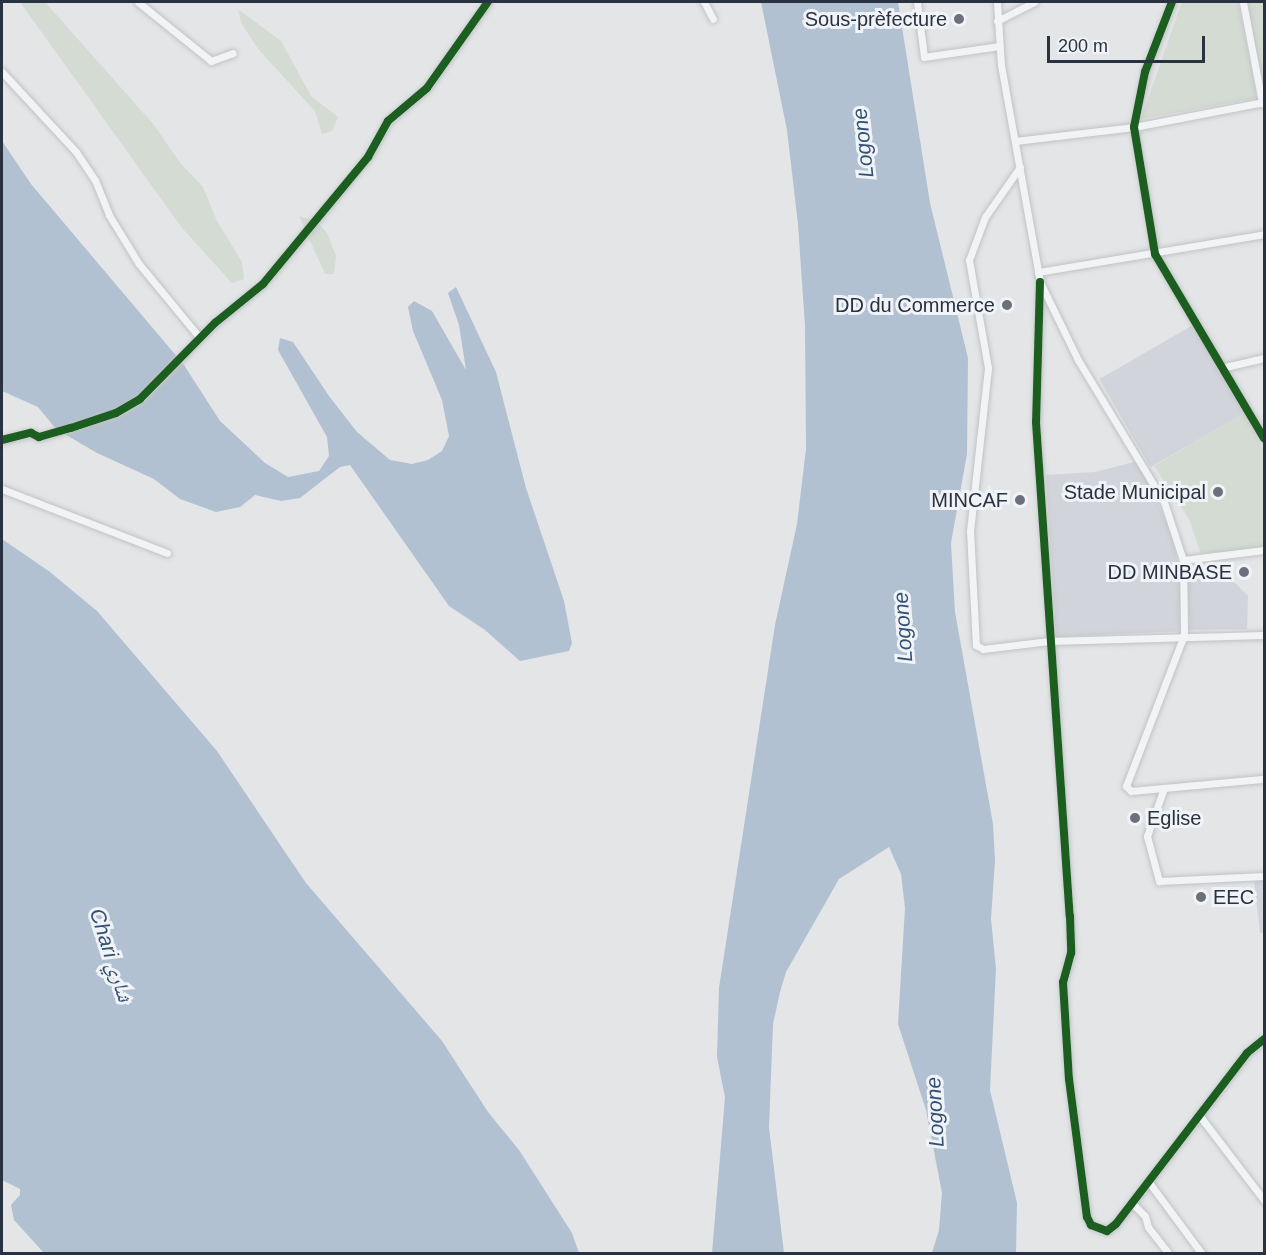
<!DOCTYPE html>
<html>
<head>
<meta charset="utf-8">
<style>
	body { margin:0 }
	#map { position:relative; width:1266px; height:1255px; overflow:hidden; background:#e3e5e7; font-family:Arial,"Noto Naskh Arabic",sans-serif }
	div>[style] { position:absolute }
	.built>* { inset:0; background:#d1d4da; transform-origin:0 0 }
	.green>* { inset:0; background:#d3dbd3 }
	.water>* { inset:0; background:#b1c1d1 }
	.roads { filter:drop-shadow(0 0 2px #c1c3c5) drop-shadow(0 0 2px #c1c3c5) }
	.minor>* { height:7px; margin:-3.5px; padding:0 3.5px; transform-origin:3.5px; border-radius:3.5px; background:#f1f3f4 }
	.cycleway>* { height:8px; margin:-4px; padding:0 4px; transform-origin:4px; border-radius:4px; background:#1b5e20 }
	.dots>* { width:16px; height:16px; translate:-50% -50%; box-sizing:border-box; border:3px solid #f0f3f7; border-radius:50% }
	span { translate:-50% -50%; white-space:nowrap; text-align:center; line-height:1.15; -webkit-text-stroke:6px #f0f3f7; paint-order:stroke }
	.poi-label { font-size:20px; color:#293240 }
	.right { translate:-100% -50%; text-align:right }
	.left { translate:0 -50%; text-align:left }
	.water-label { font-size:21px; color:#345073; font-style:italic }
	.frame { position:absolute; inset:0; border:3px solid #293240; pointer-events:none }
	.scale { position:absolute; left:1047px; top:36px; width:158px; height:27px; box-sizing:border-box; border:3px solid #293240; border-top:0; padding-left:8px; font-size:18px; line-height:21px; white-space:nowrap; color:#293240; -webkit-text-stroke:4px #f0f3f7; paint-order:stroke }
</style>
</head>
<body>
<div id="map">
	<div class="built">
		<i style="left:1193px;top:325px;width:102px;height:108px;rotate:60deg"></i>
		<i style="clip-path:polygon(1138px 461px,1172px 534px,1180px 576px,1183px 631px,1056px 637px,1046px 475px,1095px 472px)"></i>
		<i style="clip-path:polygon(1230px 578px,1248px 596px,1247px 629px,1189px 630px,1188px 580px)"></i>
		<i style="clip-path:polygon(1254px 879px,1264px 879px,1264px 933px,1260px 933px)"></i>
	</div>
	<div class="green">
		<i style="clip-path:polygon(20px 2px,45px 2px,154px 125px,180px 163px,203px 187px,217px 221px,242px 262px,244px 279px,232px 283px,182px 228px)"></i>
		<i style="clip-path:polygon(1182px 2px,1238px 2px,1257px 98px,1141px 119px)"></i>
		<i style="clip-path:polygon(1246px 2px,1264px 2px,1264px 94px)"></i>
		<i style="clip-path:polygon(238px 9px,281px 41px,311px 96px,338px 117px,332px 131px,322px 134px,315px 111px,259px 50px,241px 23px)"></i>
		<i style="clip-path:polygon(299px 216px,316px 221px,327px 233px,336px 256px,334px 274px,325px 274px)"></i>
		<i style="clip-path:polygon(1244px 413px,1264px 451px,1264px 547px,1201px 554px,1189px 519px,1154px 466px)"></i>
	</div>
	<div class="water">
		<i style="clip-path:polygon(761px 2px,898px 2px,930px 203px,968px 358px,967px 454px,951px 543px,955px 612px,993px 824px,995px 860px,991px 919px,996px 969px,990px 1090px,1017px 1203px,1016px 1253px,932px 1253px,939px 1230px,942px 1193px,926px 1110px,898px 1024px,905px 908px,901px 874px,889px 847px,839px 879px,786px 972px,780px 992px,773px 1024px,769px 1127px,784px 1253px,712px 1253px,725px 1097px,717px 1057px,719px 988px,775px 625px,797px 524px,806px 449px,805px 326px,798px 224px,787px 130px)"></i>
		<i style="clip-path:polygon(2px 141px,31px 184px,184px 365px,220px 421px,265px 463px,288px 477px,319px 471px,329px 456px,327px 437px,278px 350px,280px 338px,293px 342px,329px 396px,357px 432px,390px 460px,412px 464px,428px 460px,442px 451px,449px 436px,442px 400px,413px 331px,408px 307px,414px 301px,432px 311px,466px 370px,459px 325px,448px 293px,456px 287px,496px 372px,526px 488px,564px 601px,572px 643px,569px 651px,520px 661px,485px 630px,449px 606px,350px 465px,340px 467px,300px 498px,281px 501px,255px 495px,240px 507px,216px 512px,180px 499px,154px 479px,97px 453px,56px 429px,38px 407px,2px 391px)"></i>
		<i style="clip-path:polygon(2px 539px,50px 572px,97px 611px,217px 751px,306px 883px,442px 1041px,488px 1112px,519px 1150px,572px 1233px,579px 1253px,44px 1253px,14px 1220px,11px 1205px,20px 1195px,20px 1189px,2px 1180px)"></i>
	</div>
	<div class="roads">
		<div class="minor">
			<i style="left:138px;top:2px;width:94px;rotate:38.9deg"></i>
			<i style="left:211px;top:61px;width:23px;rotate:-20deg"></i>
			<i style="left:704px;top:2px;width:19px;rotate:62deg"></i>
			<i style="left:917px;top:2px;width:55px;rotate:82.7deg"></i>
			<i style="left:924px;top:57px;width:76px;rotate:-8.3deg"></i>
			<i style="left:997px;top:2px;width:63px;rotate:86.4deg"></i>
			<i style="left:1001px;top:65px;width:220px;rotate:79.8deg"></i>
			<i style="left:1040px;top:282px;width:87px;rotate:64deg"></i>
			<i style="left:1078px;top:360px;width:166px;rotate:58.8deg"></i>
			<i style="left:1164px;top:502px;width:61px;rotate:71.9deg"></i>
			<i style="left:1183px;top:560px;width:75px;rotate:89.2deg"></i>
			<i style="left:1184px;top:635px;width:162px;rotate:111deg"></i>
			<i style="left:1126px;top:786px;width:7px;rotate:45deg"></i>
			<i style="left:1131px;top:791px;width:134px;rotate:-5.2deg"></i>
			<i style="left:1172px;top:2px;width:75px;rotate:111.1deg"></i>
			<i style="left:1145px;top:72px;width:56px;rotate:101.3deg"></i>
			<i style="left:1134px;top:127px;width:129px;rotate:80.6deg"></i>
			<i style="left:1155px;top:254px;width:214px;rotate:59.4deg"></i>
			<i style="left:1243px;top:2px;width:103px;rotate:79.3deg"></i>
			<i style="left:997px;top:21px;width:42px;rotate:-27.2deg"></i>
			<i style="left:2px;top:72px;width:109px;rotate:47.2deg"></i>
			<i style="left:76px;top:152px;width:34px;rotate:56deg"></i>
			<i style="left:95px;top:180px;width:38px;rotate:68deg"></i>
			<i style="left:109px;top:215px;width:57px;rotate:58.5deg"></i>
			<i style="left:139px;top:264px;width:96px;rotate:50.5deg"></i>
			<i style="left:1015px;top:141px;width:120px;rotate:-6.7deg"></i>
			<i style="left:1134px;top:127px;width:132px;rotate:-10.9deg"></i>
			<i style="left:1020px;top:167px;width:61px;rotate:125deg"></i>
			<i style="left:985px;top:217px;width:46px;rotate:110.4deg"></i>
			<i style="left:969px;top:260px;width:110px;rotate:80deg"></i>
			<i style="left:988px;top:368px;width:164px;rotate:96.3deg"></i>
			<i style="left:970px;top:531px;width:114px;rotate:87deg"></i>
			<i style="left:976px;top:645px;width:8px;rotate:30deg"></i>
			<i style="left:983px;top:649px;width:67px;rotate:-6.8deg"></i>
			<i style="left:1050px;top:641px;width:214px;rotate:-1.6deg"></i>
			<i style="left:1038px;top:272px;width:229px;rotate:-9.5deg"></i>
			<i style="left:1040px;top:282px;width:140px;rotate:91.6deg"></i>
			<i style="left:1036px;top:422px;width:495px;rotate:86.1deg"></i>
			<i style="left:1070px;top:916px;width:37px;rotate:88deg"></i>
			<i style="left:1071px;top:953px;width:30px;rotate:105deg"></i>
			<i style="left:1063px;top:982px;width:97px;rotate:86.5deg"></i>
			<i style="left:1069px;top:1079px;width:139px;rotate:82.6deg"></i>
			<i style="left:1087px;top:1217px;width:9px;rotate:63deg"></i>
			<i style="left:1091px;top:1225px;width:17px;rotate:21deg"></i>
			<i style="left:1107px;top:1231px;width:11px;rotate:-38deg"></i>
			<i style="left:1116px;top:1224px;width:215px;rotate:-52.5deg"></i>
			<i style="left:1247px;top:1053px;width:22px;rotate:-39deg"></i>
			<i style="left:1221px;top:368px;width:44px;rotate:-13.1deg"></i>
			<i style="left:2px;top:440px;width:30px;rotate:-14deg"></i>
			<i style="left:31px;top:433px;width:9px;rotate:27deg"></i>
			<i style="left:39px;top:437px;width:33px;rotate:-16deg"></i>
			<i style="left:71px;top:428px;width:47px;rotate:-18.4deg"></i>
			<i style="left:116px;top:413px;width:28px;rotate:-30deg"></i>
			<i style="left:140px;top:399px;width:107px;rotate:-45.4deg"></i>
			<i style="left:215px;top:323px;width:62px;rotate:-39.1deg"></i>
			<i style="left:263px;top:284px;width:165px;rotate:-50.4deg"></i>
			<i style="left:368px;top:157px;width:41px;rotate:-60.9deg"></i>
			<i style="left:388px;top:121px;width:51px;rotate:-40.2deg"></i>
			<i style="left:427px;top:88px;width:105px;rotate:-54.7deg"></i>
			<i style="left:2px;top:489px;width:177px;rotate:21.2deg"></i>
			<i style="left:1183px;top:560px;width:82px;rotate:-7deg"></i>
			<i style="left:1164px;top:788px;width:51px;rotate:109.5deg"></i>
			<i style="left:1147px;top:836px;width:47px;rotate:75.1deg"></i>
			<i style="left:1159px;top:881px;width:105px;rotate:-2.7deg"></i>
			<i style="left:1199px;top:1115px;width:107px;rotate:52.6deg"></i>
			<i style="left:1148px;top:1181px;width:91px;rotate:53.5deg"></i>
			<i style="left:1132px;top:1203px;width:18px;rotate:45deg"></i>
			<i style="left:1145px;top:1216px;width:11px;rotate:75deg"></i>
			<i style="left:1148px;top:1227px;width:34px;rotate:52deg"></i>
		</div>
	</div>
	<div class="cycleway">
		<i style="left:1172px;top:2px;width:75px;rotate:111.1deg"></i>
		<i style="left:1145px;top:72px;width:56px;rotate:101.3deg"></i>
		<i style="left:1134px;top:127px;width:129px;rotate:80.6deg"></i>
		<i style="left:1155px;top:254px;width:214px;rotate:59.4deg"></i>
		<i style="left:1040px;top:282px;width:140px;rotate:91.6deg"></i>
		<i style="left:1036px;top:422px;width:495px;rotate:86.1deg"></i>
		<i style="left:1070px;top:916px;width:37px;rotate:88deg"></i>
		<i style="left:1071px;top:953px;width:30px;rotate:105deg"></i>
		<i style="left:1063px;top:982px;width:97px;rotate:86.5deg"></i>
		<i style="left:1069px;top:1079px;width:139px;rotate:82.6deg"></i>
		<i style="left:1087px;top:1217px;width:9px;rotate:63deg"></i>
		<i style="left:1091px;top:1225px;width:17px;rotate:21deg"></i>
		<i style="left:1107px;top:1231px;width:11px;rotate:-38deg"></i>
		<i style="left:1116px;top:1224px;width:215px;rotate:-52.5deg"></i>
		<i style="left:1247px;top:1053px;width:22px;rotate:-39deg"></i>
		<i style="left:2px;top:440px;width:30px;rotate:-14deg"></i>
		<i style="left:31px;top:433px;width:9px;rotate:27deg"></i>
		<i style="left:39px;top:437px;width:33px;rotate:-16deg"></i>
		<i style="left:71px;top:428px;width:47px;rotate:-18.4deg"></i>
		<i style="left:116px;top:413px;width:28px;rotate:-30deg"></i>
		<i style="left:140px;top:399px;width:107px;rotate:-45.4deg"></i>
		<i style="left:215px;top:323px;width:62px;rotate:-39.1deg"></i>
		<i style="left:263px;top:284px;width:165px;rotate:-50.4deg"></i>
		<i style="left:368px;top:157px;width:41px;rotate:-60.9deg"></i>
		<i style="left:388px;top:121px;width:51px;rotate:-40.2deg"></i>
		<i style="left:427px;top:88px;width:105px;rotate:-54.7deg"></i>
	</div>
	<div class="dots">
		<i style="left:959px;top:19px;background:#6a717a"></i>
		<i style="left:1007px;top:305px;background:#6a717a"></i>
		<i style="left:1218px;top:492px;background:#6a717a"></i>
		<i style="left:1020px;top:500px;background:#6a717a"></i>
		<i style="left:1244px;top:572px;background:#6a717a"></i>
		<i style="left:1135px;top:818px;background:#6a717a"></i>
		<i style="left:1201px;top:897px;background:#6a717a"></i>
	</div>
	<div class="poi-label">
		<span class="right" style="left:947px;top:19px">Sous-prèfecture</span>
		<span class="right" style="left:995px;top:305px">DD du Commerce</span>
		<span class="right" style="left:1206px;top:492px">Stade Municipal</span>
		<span class="right" style="left:1008px;top:500px">MINCAF</span>
		<span class="right" style="left:1232px;top:572px">DD MINBASE</span>
		<span class="left" style="left:1147px;top:818px">Eglise</span>
		<span class="left" style="left:1213px;top:897px">EEC</span>
	</div>
	<div class="water-label">
		<span style="left:863px;top:143px;rotate:-96deg">Logone</span>
		<span style="left:903px;top:627px;rotate:-94deg">Logone</span>
		<span style="left:111px;top:955px;rotate:72deg">Chari شاري</span>
		<span style="left:935px;top:1112px;rotate:-93deg">Logone</span>
	</div>
	<div class="frame"></div>
	<div class="scale">200 m</div>
</div>
</body>
</html>
